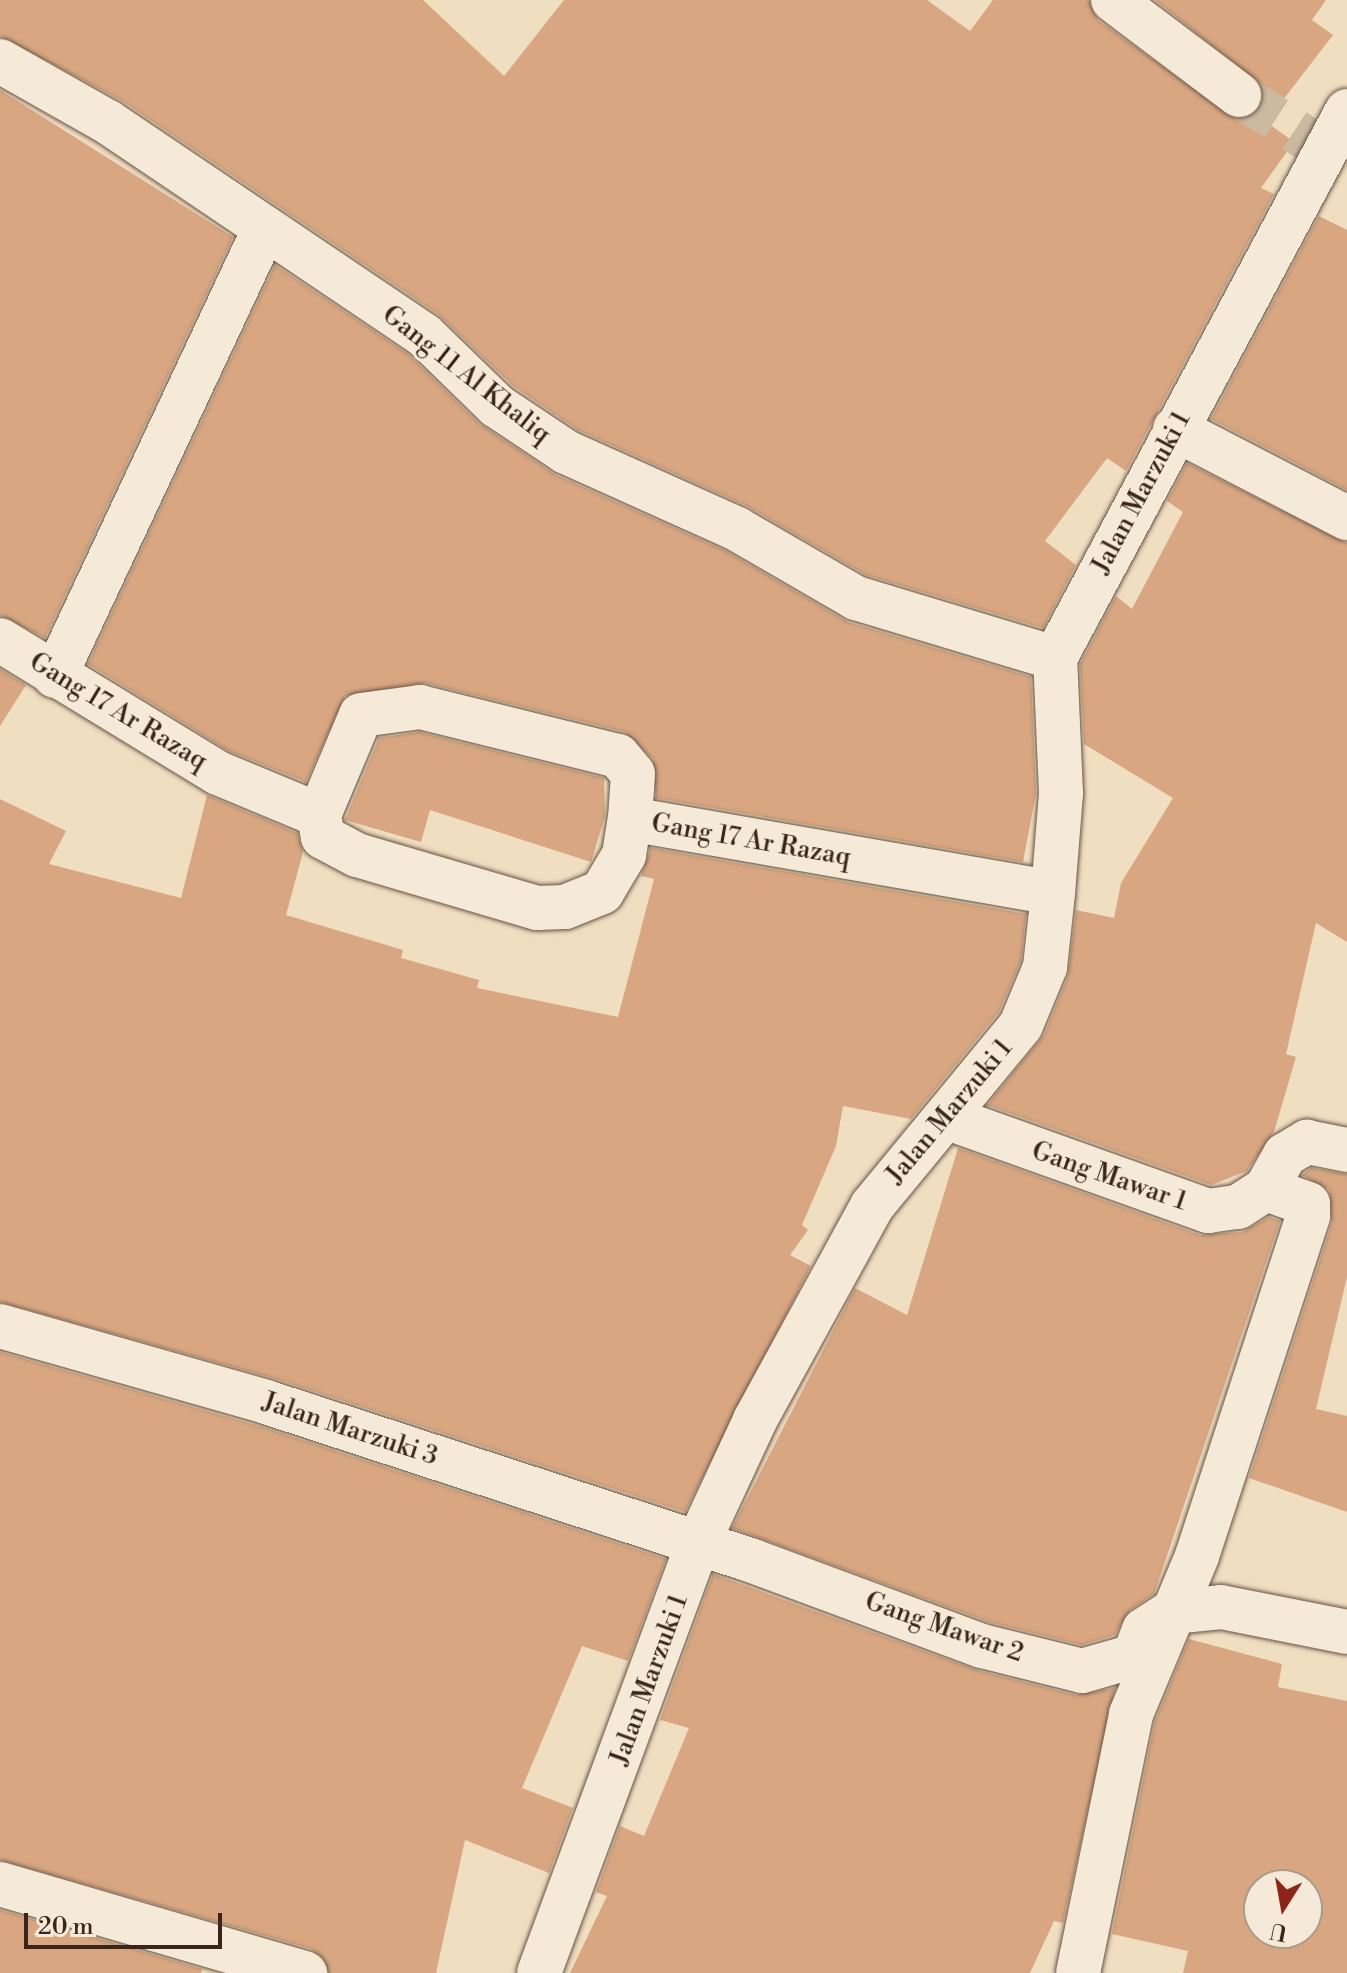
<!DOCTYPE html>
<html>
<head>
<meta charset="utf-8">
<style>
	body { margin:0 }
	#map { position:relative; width:1347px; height:1973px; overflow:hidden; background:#f0dec1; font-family:"Libre Bodoni",serif }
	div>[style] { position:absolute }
	.building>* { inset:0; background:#d8a781 }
	.street-tunnel>* { height:44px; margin-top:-22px; transform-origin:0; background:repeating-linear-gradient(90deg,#cbb9a0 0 44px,transparent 0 66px) }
	.roads { filter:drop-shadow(0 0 2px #675345) drop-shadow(0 0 2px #675345) }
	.street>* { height:44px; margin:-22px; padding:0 22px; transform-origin:22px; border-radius:22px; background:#f5ead7 }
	span { translate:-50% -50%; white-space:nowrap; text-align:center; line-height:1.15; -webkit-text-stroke:6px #f5ead7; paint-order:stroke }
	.street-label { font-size:26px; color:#39251c }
	.north { position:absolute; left:1243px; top:1869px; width:80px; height:80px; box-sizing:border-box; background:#f5ead7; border:2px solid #aa9b8c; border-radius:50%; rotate:191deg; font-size:22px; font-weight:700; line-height:32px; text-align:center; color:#39251c }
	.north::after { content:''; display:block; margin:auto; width:28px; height:36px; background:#8f2418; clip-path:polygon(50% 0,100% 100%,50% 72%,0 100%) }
	.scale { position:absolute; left:24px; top:1913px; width:198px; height:36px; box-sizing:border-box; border:4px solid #39251c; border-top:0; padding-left:10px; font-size:24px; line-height:28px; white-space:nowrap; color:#39251c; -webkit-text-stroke:6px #f5ead7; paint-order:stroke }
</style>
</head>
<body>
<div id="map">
	<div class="building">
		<i style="clip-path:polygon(0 0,423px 0,504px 76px,564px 0,927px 0,970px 31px,993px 0,1089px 0,1098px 20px,1237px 120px,1259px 109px,1262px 85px,1155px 0,1326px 0,1312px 20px,1333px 35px,1266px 122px,1294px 142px,1261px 188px,1274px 194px,1126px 471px,1107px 458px,1045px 541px,1076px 565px,1043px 628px,866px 575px,747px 506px,578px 430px,513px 386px,438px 314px,122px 101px,0 36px)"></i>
		<i style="clip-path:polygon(0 90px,233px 237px,45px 638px,0 615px)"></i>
		<i style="clip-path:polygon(1319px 216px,1347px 230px,1347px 490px,1211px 419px)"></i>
		<i style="clip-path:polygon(275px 265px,408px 354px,480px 424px,556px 475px,726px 551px,848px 622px,1031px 677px,1036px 793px,1023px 862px,656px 798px,653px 759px,625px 732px,425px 683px,345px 696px,306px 782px,229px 751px,88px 664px)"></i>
		<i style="clip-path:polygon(1187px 463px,1347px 543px,1347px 942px,1316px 923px,1286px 1054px,1296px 1057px,1274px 1132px,1247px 1171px,1211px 1185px,987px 1105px,1044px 1035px,1068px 976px,1076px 910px,1114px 918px,1121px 883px,1173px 798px,1084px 744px,1080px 664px,1116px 596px,1132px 609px,1183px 512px,1167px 501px)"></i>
		<i style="clip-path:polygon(0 669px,26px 685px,0 726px)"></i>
		<i style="clip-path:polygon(419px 732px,604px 778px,605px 816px,591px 862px,430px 810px,421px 842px,345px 820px,379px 738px)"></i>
		<i style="clip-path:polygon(207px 795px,297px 833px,303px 852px,286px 915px,403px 950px,401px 958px,479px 980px,477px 988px,618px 1017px,654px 879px,641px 876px,651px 848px,1026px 914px,1021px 961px,999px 1012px,911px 1119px,843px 1106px,836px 1146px,802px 1225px,808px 1230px,790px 1255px,811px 1266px,685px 1512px,273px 1378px,0 1302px,0 799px,66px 831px,49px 864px,181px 898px)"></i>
		<i style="clip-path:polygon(958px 1148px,1200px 1235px,1242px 1232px,1269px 1217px,1280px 1221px,1154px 1594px,1130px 1610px,1115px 1635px,1082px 1645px,989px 1622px,732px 1528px,855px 1288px,907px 1315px)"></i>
		<i style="clip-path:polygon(1311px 1168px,1347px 1174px,1347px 1277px,1316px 1409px,1347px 1416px,1347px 1512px,1249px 1478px,1332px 1223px,1329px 1190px,1302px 1175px)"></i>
		<i style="clip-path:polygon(0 1352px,259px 1426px,666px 1559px,628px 1661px,582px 1646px,522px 1788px,573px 1808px,549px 1873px,465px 1840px,436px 1973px,329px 1973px,312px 1949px,0 1860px)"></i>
		<i style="clip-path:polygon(713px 1574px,976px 1670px,1076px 1695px,1115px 1688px,1063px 1923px,1054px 1921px,1030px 1973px,570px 1973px,607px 1896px,596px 1892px,620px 1826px,644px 1836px,689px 1728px,660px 1720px)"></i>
		<i style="clip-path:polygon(evenodd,1189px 1639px,1282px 1664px,1278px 1687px,1347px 1701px,1347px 1973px,1183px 1973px,1188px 1951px,1112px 1934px,1155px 1721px,1189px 1639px,1259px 1885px,1307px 1885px,1307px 1933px,1259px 1933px,1259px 1885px)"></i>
		<i style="clip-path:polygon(0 1910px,202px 1969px,201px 1973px,0 1973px)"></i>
	</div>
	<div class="street-tunnel">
		<i style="left:1239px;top:95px;width:87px;rotate:32.8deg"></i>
	</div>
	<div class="roads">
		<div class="street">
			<i style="left:1113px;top:0;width:158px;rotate:37deg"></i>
			<i style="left:0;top:61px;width:124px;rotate:29.5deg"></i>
			<i style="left:108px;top:122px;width:381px;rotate:34deg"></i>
			<i style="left:424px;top:335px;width:102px;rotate:44.2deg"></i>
			<i style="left:497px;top:406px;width:83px;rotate:33.7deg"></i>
			<i style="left:566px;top:452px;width:188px;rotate:24.2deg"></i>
			<i style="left:737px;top:529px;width:138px;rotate:30.1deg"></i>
			<i style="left:856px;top:598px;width:208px;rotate:16.8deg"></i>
			<i style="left:1175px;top:429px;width:194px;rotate:27.4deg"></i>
			<i style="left:0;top:640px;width:255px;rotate:31.4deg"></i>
			<i style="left:218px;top:773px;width:109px;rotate:22.6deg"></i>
			<i style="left:319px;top:815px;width:108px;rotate:-67.2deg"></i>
			<i style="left:361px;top:715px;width:60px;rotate:-7.7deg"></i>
			<i style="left:420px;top:707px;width:204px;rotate:13.9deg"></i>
			<i style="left:618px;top:756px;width:23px;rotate:50deg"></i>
			<i style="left:633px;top:774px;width:45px;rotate:93.8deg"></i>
			<i style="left:630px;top:819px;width:429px;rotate:9.9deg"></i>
			<i style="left:55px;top:676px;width:493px;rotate:-64.9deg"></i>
			<i style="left:319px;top:815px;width:22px;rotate:80deg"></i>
			<i style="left:323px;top:837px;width:38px;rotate:28deg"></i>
			<i style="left:357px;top:855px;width:188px;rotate:16.4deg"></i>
			<i style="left:537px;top:908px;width:28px;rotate:-2deg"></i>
			<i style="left:565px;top:907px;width:40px;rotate:-22deg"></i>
			<i style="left:602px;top:892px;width:43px;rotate:-59.3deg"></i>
			<i style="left:624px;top:855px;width:36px;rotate:-81deg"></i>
			<i style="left:951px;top:1119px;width:273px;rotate:19.7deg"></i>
			<i style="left:1208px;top:1211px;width:30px;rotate:-8deg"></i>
			<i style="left:1238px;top:1207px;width:33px;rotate:-33deg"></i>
			<i style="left:1266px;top:1189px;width:39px;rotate:-61deg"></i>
			<i style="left:1285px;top:1155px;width:26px;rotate:-31deg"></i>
			<i style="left:1307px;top:1142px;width:41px;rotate:11.3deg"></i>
			<i style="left:0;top:1326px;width:277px;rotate:15.9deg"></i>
			<i style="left:266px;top:1402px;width:512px;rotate:18.08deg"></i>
			<i style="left:753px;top:1561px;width:244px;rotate:20.4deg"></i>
			<i style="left:982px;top:1646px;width:103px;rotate:14deg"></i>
			<i style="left:1082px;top:1671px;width:54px;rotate:-16.1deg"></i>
			<i style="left:1134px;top:1656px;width:28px;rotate:-69deg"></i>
			<i style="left:1144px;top:1630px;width:33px;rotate:-33deg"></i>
			<i style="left:1172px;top:1612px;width:49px;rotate:-5.8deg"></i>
			<i style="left:1221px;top:1607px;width:128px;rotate:11.2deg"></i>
			<i style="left:0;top:1884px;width:318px;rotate:16.3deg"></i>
			<i style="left:539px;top:1973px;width:458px;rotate:-69.7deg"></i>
			<i style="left:698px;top:1543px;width:136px;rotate:-65.1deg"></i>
			<i style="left:755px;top:1420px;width:244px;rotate:-61.3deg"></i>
			<i style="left:872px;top:1206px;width:234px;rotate:-50.5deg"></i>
			<i style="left:1021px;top:1025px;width:63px;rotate:-67.5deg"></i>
			<i style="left:1045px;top:967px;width:74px;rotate:-83.8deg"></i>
			<i style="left:1053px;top:893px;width:100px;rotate:-85.4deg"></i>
			<i style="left:1061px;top:793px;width:135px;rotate:-92.5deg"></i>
			<i style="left:1055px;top:658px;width:620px;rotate:-61.91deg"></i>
			<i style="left:1078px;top:1973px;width:264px;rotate:-78.4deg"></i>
			<i style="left:1131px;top:1714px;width:171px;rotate:-67.3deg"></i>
			<i style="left:1197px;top:1556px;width:358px;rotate:-71.9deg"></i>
			<i style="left:1308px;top:1216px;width:12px;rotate:-90deg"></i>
			<i style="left:1308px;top:1204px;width:45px;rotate:-160.3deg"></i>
		</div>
	</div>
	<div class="street-label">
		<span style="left:466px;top:375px;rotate:38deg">Gang 11 Al Khaliq</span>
		<span style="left:1142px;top:493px;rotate:-62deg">Jalan Marzuki 1</span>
		<span style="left:118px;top:712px;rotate:31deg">Gang 17 Ar Razaq</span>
		<span style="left:751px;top:841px;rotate:10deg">Gang 17 Ar Razaq</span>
		<span style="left:950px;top:1112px;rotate:-50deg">Jalan Marzuki 1</span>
		<span style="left:1109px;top:1177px;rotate:19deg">Gang Mawar 1</span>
		<span style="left:350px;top:1430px;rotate:18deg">Jalan Marzuki 3</span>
		<span style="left:944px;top:1628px;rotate:19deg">Gang Mawar 2</span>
		<span style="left:650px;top:1680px;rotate:-70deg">Jalan Marzuki 1</span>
	</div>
	<div class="north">U</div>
	<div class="scale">20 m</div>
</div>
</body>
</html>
